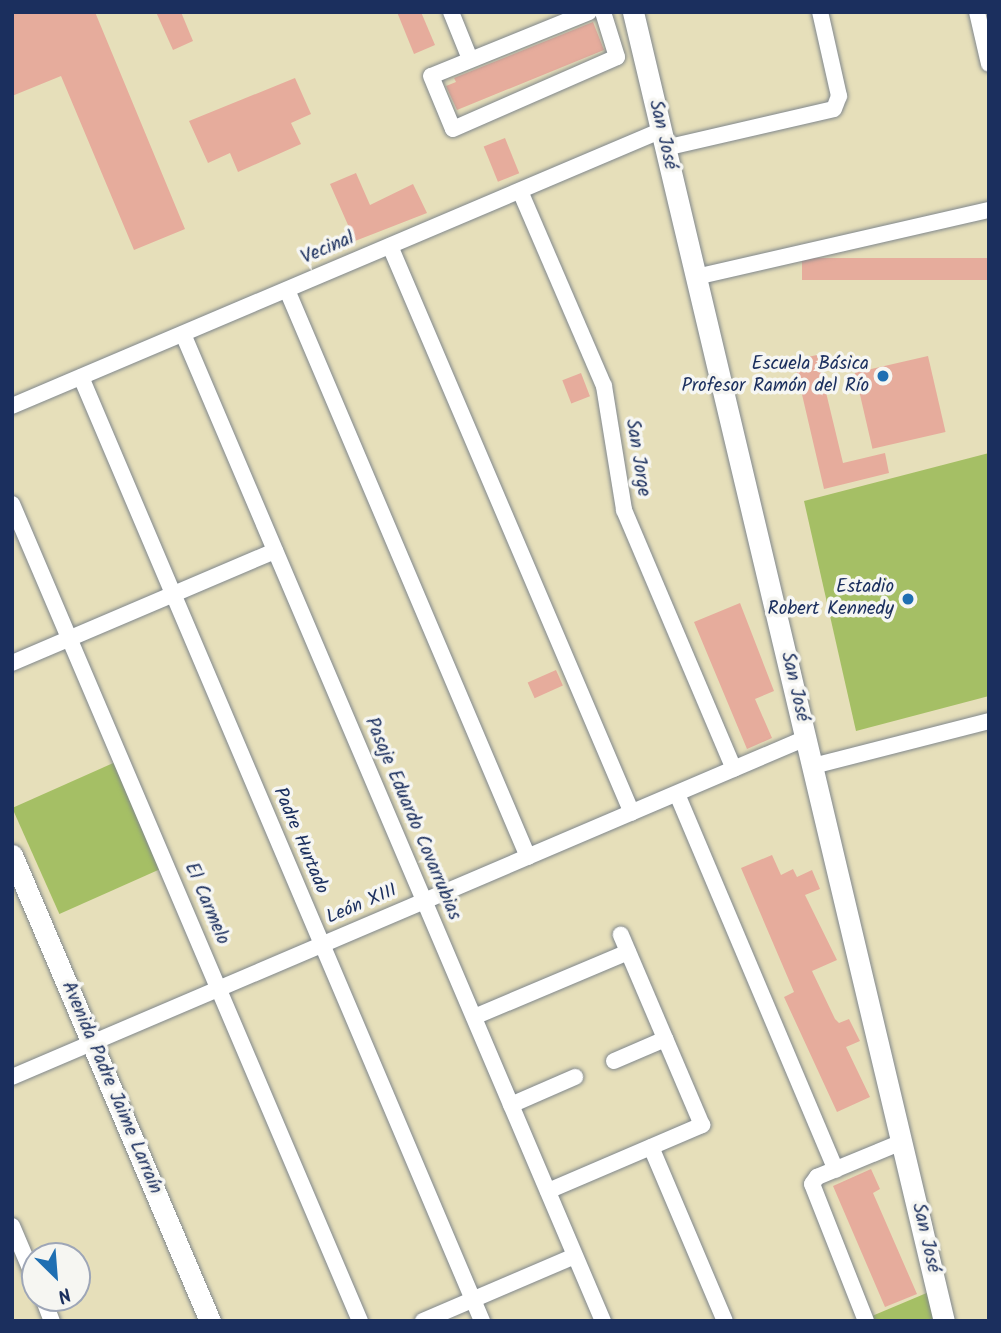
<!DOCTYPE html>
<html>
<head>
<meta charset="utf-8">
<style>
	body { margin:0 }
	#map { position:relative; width:1001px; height:1333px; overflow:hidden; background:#e6dfba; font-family:Kalam,sans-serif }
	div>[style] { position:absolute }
	.green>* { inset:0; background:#a5bf65; transform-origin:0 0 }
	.building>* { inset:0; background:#e6ac9c; transform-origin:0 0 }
	.roads { filter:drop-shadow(0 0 2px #80878c) drop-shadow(0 0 2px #80878c) }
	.minor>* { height:16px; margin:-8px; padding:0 8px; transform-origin:8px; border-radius:8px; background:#fff }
	.tertiary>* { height:21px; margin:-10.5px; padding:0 10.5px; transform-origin:10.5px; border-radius:10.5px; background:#fff }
	.dots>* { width:19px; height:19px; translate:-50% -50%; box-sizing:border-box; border:4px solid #f6f6f2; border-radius:50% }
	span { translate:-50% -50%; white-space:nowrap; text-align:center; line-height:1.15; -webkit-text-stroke:7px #f6f6f2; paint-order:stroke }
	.street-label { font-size:19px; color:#1b2f5e }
	.poi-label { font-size:19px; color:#1b2f5e }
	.right { translate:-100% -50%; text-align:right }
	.frame { position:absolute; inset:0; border:14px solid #1b2f5e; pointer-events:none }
	.north { position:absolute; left:21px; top:1242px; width:70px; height:70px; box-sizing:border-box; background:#f6f6f2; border:2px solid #9ea6b7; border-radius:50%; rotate:155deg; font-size:19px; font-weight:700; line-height:28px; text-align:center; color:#1b2f5e }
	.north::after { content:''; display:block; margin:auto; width:24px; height:32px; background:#1f6fb2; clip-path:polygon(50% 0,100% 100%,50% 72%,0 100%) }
</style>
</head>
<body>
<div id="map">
	<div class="green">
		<i style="clip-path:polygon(989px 453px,989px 696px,856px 731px,804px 501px)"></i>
		<i style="left:120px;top:760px;width:116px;height:118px;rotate:66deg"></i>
		<i style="clip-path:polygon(929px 1292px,936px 1321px,874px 1321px,872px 1316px)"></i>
	</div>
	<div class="building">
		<i style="clip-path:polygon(12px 12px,95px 12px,185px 229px,134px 250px,61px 76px,12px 96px)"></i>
		<i style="clip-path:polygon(156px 12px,181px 12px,193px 41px,173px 50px)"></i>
		<i style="clip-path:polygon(397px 12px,421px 12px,435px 45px,414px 54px)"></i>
		<i style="clip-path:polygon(593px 22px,604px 50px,457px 110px,446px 86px,456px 82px,454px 78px)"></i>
		<i style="clip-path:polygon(295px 78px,311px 114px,291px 123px,301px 144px,238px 172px,230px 153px,208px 163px,189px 121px)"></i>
		<i style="left:505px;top:138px;width:38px;height:23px;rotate:68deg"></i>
		<i style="clip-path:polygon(356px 173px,370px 205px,413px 184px,427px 213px,355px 241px,330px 184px)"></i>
		<i style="left:989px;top:258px;width:22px;height:187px;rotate:90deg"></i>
		<i style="clip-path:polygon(817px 355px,843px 463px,885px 453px,889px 473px,824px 489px,794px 360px)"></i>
		<i style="left:928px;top:356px;width:78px;height:75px;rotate:77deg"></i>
		<i style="left:581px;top:373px;width:25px;height:20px;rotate:69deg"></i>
		<i style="clip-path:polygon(740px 603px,774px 691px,755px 699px,772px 738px,747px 749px,694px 622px)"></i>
		<i style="left:556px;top:670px;width:17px;height:31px;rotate:66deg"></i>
		<i style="clip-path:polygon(772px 855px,781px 875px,793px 869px,797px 877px,812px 870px,820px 889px,805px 895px,837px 960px,812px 971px,835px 1019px,839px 1023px,849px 1019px,860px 1041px,846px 1047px,870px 1097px,837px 1112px,784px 997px,794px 992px,741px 868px)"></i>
		<i style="clip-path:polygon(871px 1169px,880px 1189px,873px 1193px,917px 1294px,885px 1307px,833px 1186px)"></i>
	</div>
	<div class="roads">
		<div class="minor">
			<i style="left:451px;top:12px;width:51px;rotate:68deg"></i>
			<i style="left:589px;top:12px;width:170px;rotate:157.9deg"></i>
			<i style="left:431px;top:76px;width:57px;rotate:67.5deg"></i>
			<i style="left:453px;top:129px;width:179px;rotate:-23.7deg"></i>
			<i style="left:617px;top:57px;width:47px;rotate:-107.3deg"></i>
			<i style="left:977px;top:12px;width:53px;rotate:77deg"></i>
			<i style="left:665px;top:148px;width:173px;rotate:-13deg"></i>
			<i style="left:834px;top:109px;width:14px;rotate:-69deg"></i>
			<i style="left:839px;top:96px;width:86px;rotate:-102.7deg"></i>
			<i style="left:520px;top:191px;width:212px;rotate:66.7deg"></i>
			<i style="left:604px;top:386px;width:126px;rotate:80.8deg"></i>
			<i style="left:624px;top:510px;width:281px;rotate:67deg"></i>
			<i style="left:390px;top:246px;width:616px;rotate:66.89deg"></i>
			<i style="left:696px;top:277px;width:301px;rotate:-12.9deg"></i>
			<i style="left:287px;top:290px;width:616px;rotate:66.97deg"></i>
			<i style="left:183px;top:334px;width:1073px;rotate:66.95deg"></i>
			<i style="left:81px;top:377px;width:1026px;rotate:66.98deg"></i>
			<i style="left:12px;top:406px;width:704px;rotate:-23deg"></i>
			<i style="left:12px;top:504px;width:888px;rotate:66.93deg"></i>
			<i style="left:12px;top:663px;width:286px;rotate:-23.1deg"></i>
			<i style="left:813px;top:766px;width:182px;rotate:-14.3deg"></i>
			<i style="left:677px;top:794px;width:408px;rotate:67.1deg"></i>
			<i style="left:474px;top:1017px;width:167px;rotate:-22.9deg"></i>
			<i style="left:614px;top:1061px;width:56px;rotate:-23.3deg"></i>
			<i style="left:12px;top:1077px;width:863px;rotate:-23.12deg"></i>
			<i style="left:511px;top:1105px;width:70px;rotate:-23.6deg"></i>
			<i style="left:651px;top:1147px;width:189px;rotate:67deg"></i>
			<i style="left:548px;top:1191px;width:168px;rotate:-23.2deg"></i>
			<i style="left:702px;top:1125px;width:207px;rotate:-113.1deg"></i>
			<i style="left:12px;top:1226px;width:59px;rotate:66.9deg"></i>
			<i style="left:43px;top:1298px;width:25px;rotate:69deg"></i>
			<i style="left:423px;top:1321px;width:165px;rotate:-23.2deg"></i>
			<i style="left:866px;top:1321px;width:147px;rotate:-111.5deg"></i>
			<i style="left:812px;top:1184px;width:9px;rotate:-54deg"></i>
			<i style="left:817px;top:1177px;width:92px;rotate:-22.4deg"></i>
		</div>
		<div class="tertiary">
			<i style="left:633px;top:12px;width:1345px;rotate:76.64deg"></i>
			<i style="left:12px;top:855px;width:506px;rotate:66.98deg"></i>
		</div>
	</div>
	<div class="dots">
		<i style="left:883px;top:376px;background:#1f6fb2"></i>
		<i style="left:908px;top:599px;background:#1f6fb2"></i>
	</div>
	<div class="street-label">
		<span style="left:662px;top:135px;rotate:77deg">San José</span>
		<span style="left:328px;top:249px;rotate:-23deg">Vecinal</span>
		<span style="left:637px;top:458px;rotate:81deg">San Jorge</span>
		<span style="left:794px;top:687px;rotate:77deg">San José</span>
		<span style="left:412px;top:819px;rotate:67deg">Pasaje Eduardo Covarrubias</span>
		<span style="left:300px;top:841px;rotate:67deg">Padre Hurtado</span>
		<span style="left:206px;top:904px;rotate:67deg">El Carmelo</span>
		<span style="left:362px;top:905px;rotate:-23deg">León XIII</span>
		<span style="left:111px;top:1088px;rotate:67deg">Avenida Padre Jaime Larraín</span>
		<span style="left:925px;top:1238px;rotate:77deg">San José</span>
	</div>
	<div class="poi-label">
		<span class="right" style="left:869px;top:376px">Escuela Básica<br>Profesor Ramón del Río</span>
		<span class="right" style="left:894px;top:599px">Estadio<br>Robert Kennedy</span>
	</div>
	<div class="frame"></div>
	<div class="north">N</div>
</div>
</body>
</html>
